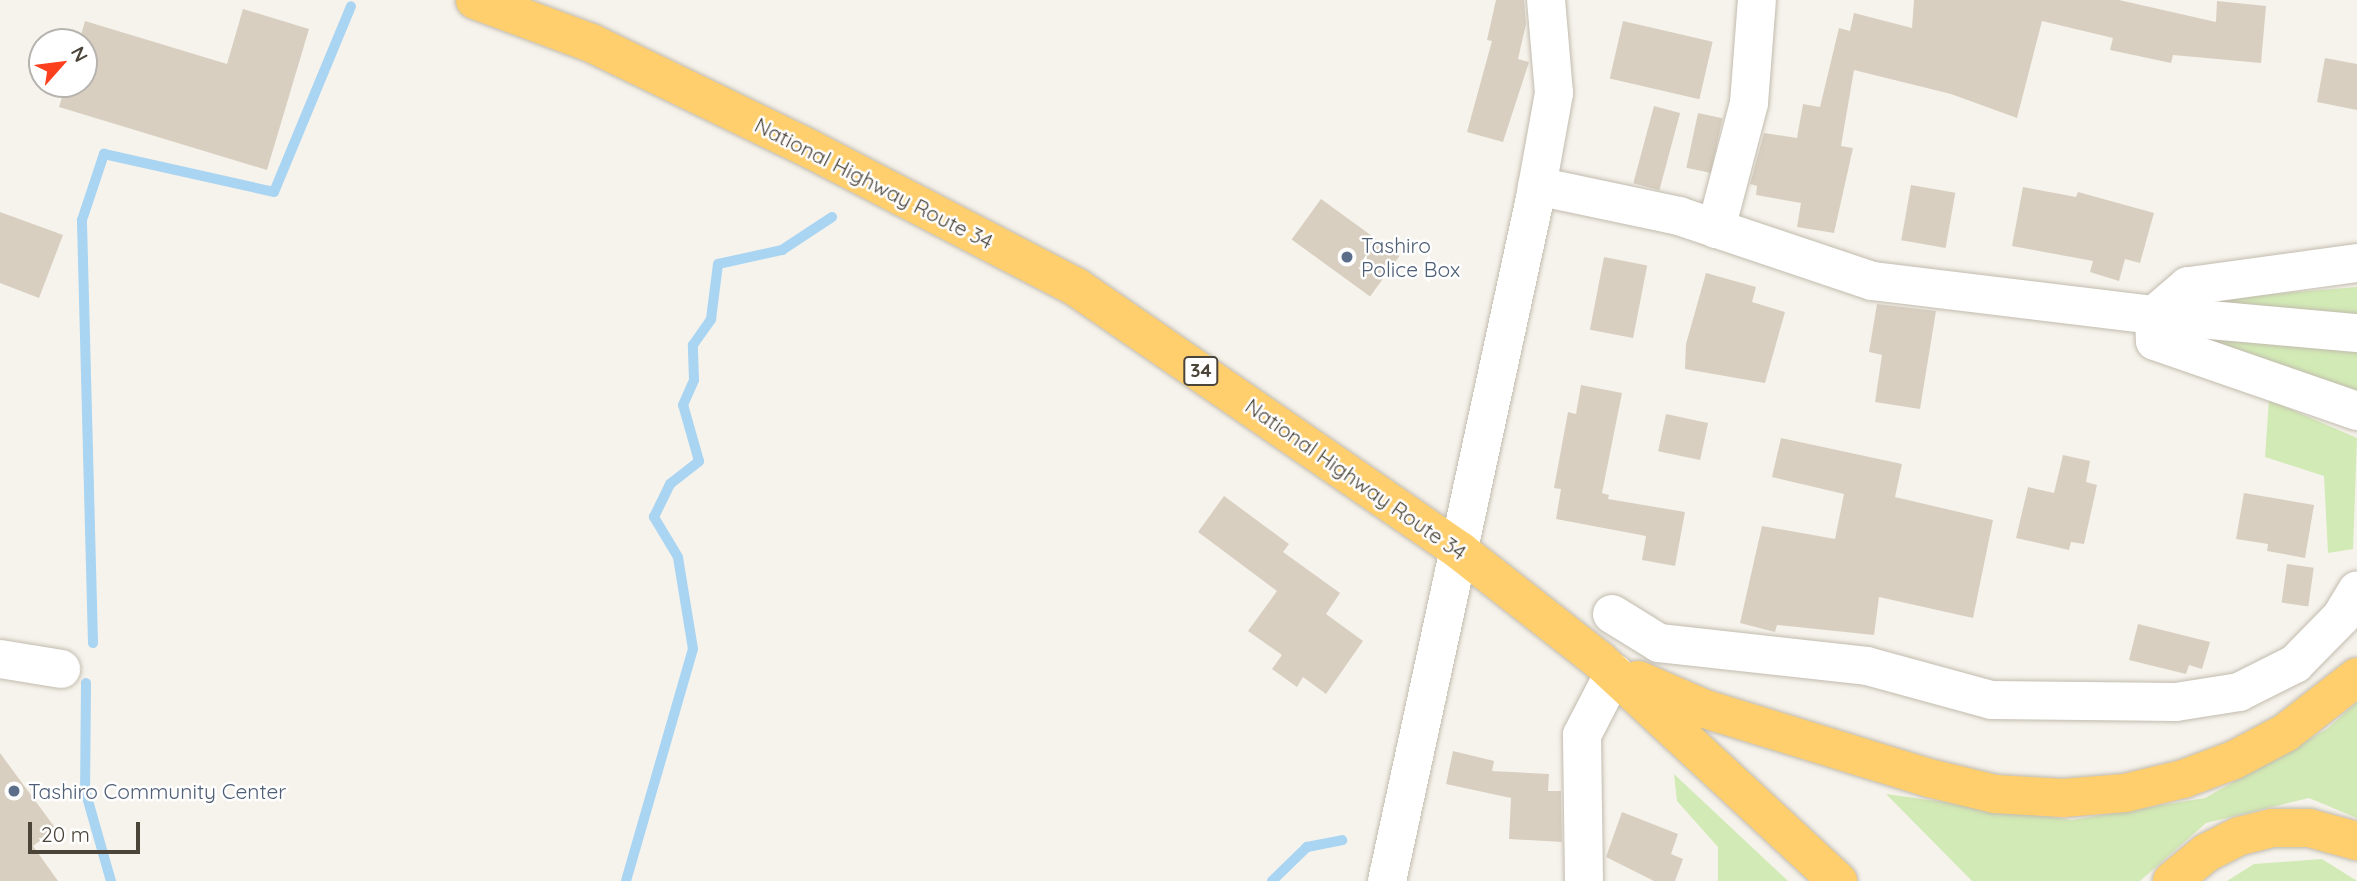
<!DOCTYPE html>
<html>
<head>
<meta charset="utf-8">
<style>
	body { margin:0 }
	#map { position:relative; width:2357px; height:881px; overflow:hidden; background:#f6f3ec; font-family:Quicksand,sans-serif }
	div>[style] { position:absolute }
	.green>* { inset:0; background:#d2eab5 }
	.stream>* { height:10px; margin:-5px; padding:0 5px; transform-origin:5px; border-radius:5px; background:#a9d4f2 }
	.building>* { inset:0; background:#d8cfc1; transform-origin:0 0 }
	.roads { filter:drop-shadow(0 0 2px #c2bbae) drop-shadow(0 0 2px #c2bbae) }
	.minor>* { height:38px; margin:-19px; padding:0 19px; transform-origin:19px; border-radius:19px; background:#fff }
	.highway>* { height:38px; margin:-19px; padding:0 19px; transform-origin:19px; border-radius:19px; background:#ffcf6e }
	.dots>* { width:19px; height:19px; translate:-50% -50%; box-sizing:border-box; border:4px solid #fff; border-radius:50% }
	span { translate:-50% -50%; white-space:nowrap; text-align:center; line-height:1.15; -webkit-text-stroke:5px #fff; paint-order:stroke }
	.shield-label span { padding:2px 5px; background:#fff; border:2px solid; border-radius:5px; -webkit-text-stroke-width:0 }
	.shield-label { font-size:19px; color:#4b4439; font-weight:700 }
	.street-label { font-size:21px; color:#4b4439 }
	.service-label { font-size:21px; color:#4e5e75 }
	.left { translate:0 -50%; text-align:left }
	.north { position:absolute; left:28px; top:28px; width:70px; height:70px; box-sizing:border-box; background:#fff; border:2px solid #b7b4b0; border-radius:50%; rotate:62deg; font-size:19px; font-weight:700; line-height:28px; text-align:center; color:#4b4439 }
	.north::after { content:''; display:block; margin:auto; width:24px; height:32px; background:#fc3f1d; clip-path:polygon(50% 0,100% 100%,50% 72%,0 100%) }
	.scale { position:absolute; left:28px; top:822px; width:112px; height:32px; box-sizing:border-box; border:4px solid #4b4439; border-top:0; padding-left:9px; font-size:21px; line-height:24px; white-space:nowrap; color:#4b4439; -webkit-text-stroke:5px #fff; paint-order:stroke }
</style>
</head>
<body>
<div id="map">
	<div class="green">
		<i style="clip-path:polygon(2357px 287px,2357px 397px,2184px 334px,2199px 300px)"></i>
		<i style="clip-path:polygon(2269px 400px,2357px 438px,2353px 549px,2328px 553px,2324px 476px,2265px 457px)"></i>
		<i style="clip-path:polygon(2357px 702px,2357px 818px,2309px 798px,2206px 823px,2140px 881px,1972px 881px,1886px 794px,2072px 820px,2205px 798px,2327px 729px)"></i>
		<i style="clip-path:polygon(1674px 774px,1788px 881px,1718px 881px,1718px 847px,1677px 801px)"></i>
		<i style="clip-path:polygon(2322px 859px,2357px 881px,2227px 881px,2254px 864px)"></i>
	</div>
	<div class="stream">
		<i style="left:93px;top:643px;width:423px;rotate:-91.5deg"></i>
		<i style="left:82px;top:220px;width:70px;rotate:-71.6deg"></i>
		<i style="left:104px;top:154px;width:174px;rotate:12.6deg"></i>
		<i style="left:274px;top:192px;width:201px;rotate:-67.5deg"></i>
		<i style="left:86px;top:683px;width:107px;rotate:90.5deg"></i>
		<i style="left:85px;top:790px;width:95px;rotate:74.1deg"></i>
		<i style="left:626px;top:881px;width:241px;rotate:-73.9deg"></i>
		<i style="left:693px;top:649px;width:93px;rotate:-99.3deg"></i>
		<i style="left:678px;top:557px;width:47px;rotate:-121deg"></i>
		<i style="left:654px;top:517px;width:37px;rotate:-64deg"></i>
		<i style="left:670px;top:484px;width:37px;rotate:-38deg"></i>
		<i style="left:699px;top:461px;width:58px;rotate:-105.9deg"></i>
		<i style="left:683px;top:405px;width:27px;rotate:-66deg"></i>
		<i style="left:694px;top:380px;width:35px;rotate:-92deg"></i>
		<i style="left:693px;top:345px;width:32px;rotate:-55deg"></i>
		<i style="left:711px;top:319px;width:55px;rotate:-82.7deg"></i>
		<i style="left:718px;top:264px;width:66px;rotate:-12.3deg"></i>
		<i style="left:782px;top:250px;width:60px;rotate:-33.4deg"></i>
		<i style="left:1272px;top:881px;width:49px;rotate:-44.2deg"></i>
		<i style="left:1307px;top:847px;width:36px;rotate:-11deg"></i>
	</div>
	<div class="building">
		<i style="clip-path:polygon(1496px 0,1524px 0,1526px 24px,1518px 59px,1529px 62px,1503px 142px,1467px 132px,1492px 41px,1487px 40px)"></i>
		<i style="clip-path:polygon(1914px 0,2119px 0,2216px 22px,2217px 1px,2266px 6px,2261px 63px,2173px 55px,2171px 63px,2110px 50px,2113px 38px,2042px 21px,2017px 118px,1951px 94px,1854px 70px,1841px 146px,1853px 148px,1834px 233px,1797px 227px,1801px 203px,1756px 195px,1757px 186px,1750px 184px,1764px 133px,1797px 138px,1803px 104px,1820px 107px,1839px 28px,1850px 31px,1854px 13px,1912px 28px)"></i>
		<i style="clip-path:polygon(243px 9px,309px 29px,267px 170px,59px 107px,66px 84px,84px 84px,84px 42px,79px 42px,85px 21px,227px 64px)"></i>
		<i style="left:1623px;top:21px;width:92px;height:59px;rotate:13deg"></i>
		<i style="clip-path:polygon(2325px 58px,2357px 64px,2357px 110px,2317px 102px)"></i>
		<i style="left:1654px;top:106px;width:27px;height:80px;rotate:15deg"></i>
		<i style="left:1698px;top:113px;width:25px;height:56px;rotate:12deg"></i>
		<i style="left:1911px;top:185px;width:45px;height:56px;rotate:10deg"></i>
		<i style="clip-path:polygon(2023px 187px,2076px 197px,2078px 192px,2154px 213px,2140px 263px,2125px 259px,2119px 281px,2090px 272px,2093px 261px,2012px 246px)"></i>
		<i style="left:1321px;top:199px;width:97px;height:50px;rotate:36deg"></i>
		<i style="clip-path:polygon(0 212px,63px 235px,39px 298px,0 283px)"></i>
		<i style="left:1604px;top:257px;width:44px;height:74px;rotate:11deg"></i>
		<i style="clip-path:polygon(1706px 273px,1756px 287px,1752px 302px,1785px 312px,1765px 383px,1685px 369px,1686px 344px)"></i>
		<i style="clip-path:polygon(1877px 304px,1936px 311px,1920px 409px,1875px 402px,1882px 355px,1869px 352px)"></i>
		<i style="clip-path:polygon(1581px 385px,1622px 393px,1602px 493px,1609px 495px,1608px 499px,1685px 512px,1675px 566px,1642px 560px,1646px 536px,1556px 519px,1561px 489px,1554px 488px,1568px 412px,1576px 414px)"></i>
		<i style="left:1666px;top:414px;width:43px;height:38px;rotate:12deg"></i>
		<i style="clip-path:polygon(1781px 438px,1902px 464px,1895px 497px,1993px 520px,1973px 618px,1879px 597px,1874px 635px,1777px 625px,1775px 632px,1740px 623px,1762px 526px,1835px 539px,1844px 494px,1772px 477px)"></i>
		<i style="clip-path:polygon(2063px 455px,2090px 461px,2086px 482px,2097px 485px,2084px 544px,2071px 542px,2069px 550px,2016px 538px,2028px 487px,2054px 493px)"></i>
		<i style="clip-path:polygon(2244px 493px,2314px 505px,2305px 558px,2267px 551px,2268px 544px,2236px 539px)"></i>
		<i style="clip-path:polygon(1224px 496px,1289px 544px,1283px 552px,1340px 593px,1326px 614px,1363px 641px,1326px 694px,1303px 677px,1297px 687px,1272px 669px,1282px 655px,1248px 631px,1277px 591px,1198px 532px)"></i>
		<i style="left:2287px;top:564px;width:27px;height:39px;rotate:8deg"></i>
		<i style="clip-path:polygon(2138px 624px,2210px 642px,2202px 669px,2189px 665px,2186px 674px,2129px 660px)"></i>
		<i style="clip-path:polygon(1453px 751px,1494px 761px,1492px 771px,1549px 774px,1548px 791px,1561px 791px,1562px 842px,1509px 839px,1511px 798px,1446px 784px)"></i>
		<i style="clip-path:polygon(0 753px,56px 829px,33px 846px,58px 881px,0 881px)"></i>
		<i style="clip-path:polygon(1622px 812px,1678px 834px,1671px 854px,1683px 859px,1675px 881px,1654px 881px,1606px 857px)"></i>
	</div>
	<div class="roads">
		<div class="minor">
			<i style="left:1537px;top:186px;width:145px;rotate:11.9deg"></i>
			<i style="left:1679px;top:216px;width:204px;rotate:18.6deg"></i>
			<i style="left:1872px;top:281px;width:284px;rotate:6.9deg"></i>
			<i style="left:2154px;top:315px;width:204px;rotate:5.1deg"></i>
			<i style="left:1716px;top:229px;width:130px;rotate:-75.3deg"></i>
			<i style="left:1749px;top:103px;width:103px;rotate:-85.6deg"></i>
			<i style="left:2357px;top:263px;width:171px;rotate:172.2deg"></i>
			<i style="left:2188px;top:286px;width:45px;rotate:139.5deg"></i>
			<i style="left:2154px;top:315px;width:26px;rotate:88deg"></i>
			<i style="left:2155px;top:341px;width:214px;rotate:19.1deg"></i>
			<i style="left:1612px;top:614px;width:55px;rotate:31.7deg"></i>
			<i style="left:1659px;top:643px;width:209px;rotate:6.3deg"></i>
			<i style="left:1867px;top:666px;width:129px;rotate:15.3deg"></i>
			<i style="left:1991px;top:700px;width:185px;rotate:0.6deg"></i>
			<i style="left:2176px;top:702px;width:64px;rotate:-9deg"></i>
			<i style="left:2239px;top:692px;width:63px;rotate:-26.6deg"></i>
			<i style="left:2295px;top:664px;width:66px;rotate:-45.6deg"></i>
			<i style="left:2341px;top:617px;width:31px;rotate:-59deg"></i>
			<i style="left:0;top:659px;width:62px;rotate:9.3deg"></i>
			<i style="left:1387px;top:881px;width:699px;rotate:-77.77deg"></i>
			<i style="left:1535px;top:198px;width:107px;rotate:-79.7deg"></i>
			<i style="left:1554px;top:93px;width:93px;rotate:-94.9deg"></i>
			<i style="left:1584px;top:881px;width:146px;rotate:-90.8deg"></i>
			<i style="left:1582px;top:735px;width:70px;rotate:-62.7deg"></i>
		</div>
		<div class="highway">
			<i style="left:475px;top:0;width:124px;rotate:20.3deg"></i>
			<i style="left:591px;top:43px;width:243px;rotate:25.8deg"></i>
			<i style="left:810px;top:149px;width:300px;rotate:27.4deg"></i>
			<i style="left:1076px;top:287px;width:466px;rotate:34.5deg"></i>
			<i style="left:1460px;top:551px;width:177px;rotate:38.1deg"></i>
			<i style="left:1599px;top:660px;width:326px;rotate:42.8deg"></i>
			<i style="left:1638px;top:680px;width:73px;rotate:23.4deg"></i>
			<i style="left:1705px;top:709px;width:234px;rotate:17.1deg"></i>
			<i style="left:1929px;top:778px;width:68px;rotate:13.6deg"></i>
			<i style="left:1995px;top:794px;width:68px;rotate:3.4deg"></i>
			<i style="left:2063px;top:798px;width:62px;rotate:-4.6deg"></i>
			<i style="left:2125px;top:793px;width:60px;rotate:-13.6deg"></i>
			<i style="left:2183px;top:779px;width:54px;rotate:-20.4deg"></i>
			<i style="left:2234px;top:760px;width:58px;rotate:-27.9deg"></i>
			<i style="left:2285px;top:733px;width:91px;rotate:-37.9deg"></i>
			<i style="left:2172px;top:881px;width:44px;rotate:-39.5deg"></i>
			<i style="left:2206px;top:853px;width:38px;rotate:-27deg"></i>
			<i style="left:2240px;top:836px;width:33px;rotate:-14deg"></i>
			<i style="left:2272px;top:828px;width:37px"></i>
			<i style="left:2309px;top:828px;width:50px;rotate:15.2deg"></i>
		</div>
	</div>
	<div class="dots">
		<i style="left:1347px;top:257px;background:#5c6f8a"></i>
		<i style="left:14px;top:791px;background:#5c6f8a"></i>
	</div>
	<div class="shield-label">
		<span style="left:1201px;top:371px">34</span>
	</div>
	<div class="street-label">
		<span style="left:874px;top:183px;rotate:27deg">National Highway Route 34</span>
		<span style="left:1356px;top:479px;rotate:35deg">National Highway Route 34</span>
	</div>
	<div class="service-label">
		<span class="left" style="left:1361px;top:257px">Tashiro<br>Police Box</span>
		<span class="left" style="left:28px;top:791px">Tashiro Community Center</span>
	</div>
	<div class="north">N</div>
	<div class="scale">20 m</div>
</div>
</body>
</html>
